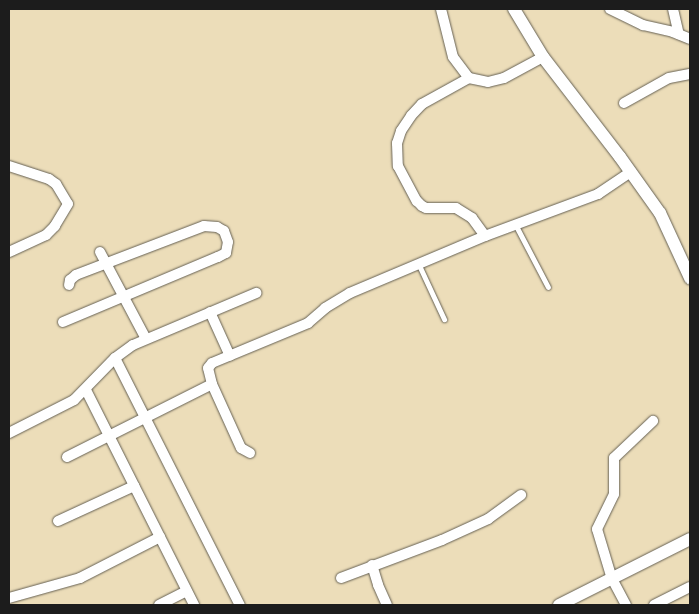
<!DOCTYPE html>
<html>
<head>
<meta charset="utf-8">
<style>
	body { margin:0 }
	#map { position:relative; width:699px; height:614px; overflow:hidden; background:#ecddb9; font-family:"Gochi Hand",sans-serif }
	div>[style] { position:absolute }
	.roads { filter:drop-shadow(0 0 1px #656053) drop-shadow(0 0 1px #656053) }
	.service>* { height:5px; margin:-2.5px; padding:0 2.5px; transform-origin:2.5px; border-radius:2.5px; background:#fff }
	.minor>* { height:10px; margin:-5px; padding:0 5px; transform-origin:5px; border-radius:5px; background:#fff }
	.tertiary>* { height:12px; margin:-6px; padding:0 6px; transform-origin:6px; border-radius:6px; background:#fff }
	span { translate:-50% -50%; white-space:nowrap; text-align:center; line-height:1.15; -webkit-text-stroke:5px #fff; paint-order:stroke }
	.frame { position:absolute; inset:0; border:10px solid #1c1c1c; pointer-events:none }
</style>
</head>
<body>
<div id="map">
	<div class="roads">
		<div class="service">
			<i style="left:515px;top:224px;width:71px;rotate:62.4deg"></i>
			<i style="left:418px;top:263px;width:62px;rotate:65.1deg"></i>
		</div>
		<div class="minor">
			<i style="left:441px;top:9px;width:49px;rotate:76deg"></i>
			<i style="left:453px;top:57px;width:26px;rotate:53deg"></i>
			<i style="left:469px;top:78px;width:19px;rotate:12deg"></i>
			<i style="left:488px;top:82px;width:16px;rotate:-14deg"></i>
			<i style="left:504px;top:78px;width:44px;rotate:-28.3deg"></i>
			<i style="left:610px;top:9px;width:37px;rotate:26deg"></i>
			<i style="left:643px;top:25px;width:31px;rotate:13deg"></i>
			<i style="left:673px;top:32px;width:18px;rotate:22deg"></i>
			<i style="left:673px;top:9px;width:26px;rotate:77deg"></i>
			<i style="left:469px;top:78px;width:54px;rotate:151deg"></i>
			<i style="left:422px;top:104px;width:16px;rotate:133deg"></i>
			<i style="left:411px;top:116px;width:18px;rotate:124deg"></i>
			<i style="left:401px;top:131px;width:13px;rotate:108deg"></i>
			<i style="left:397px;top:143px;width:23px;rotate:88deg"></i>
			<i style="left:398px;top:166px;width:40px;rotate:62deg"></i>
			<i style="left:417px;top:201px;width:7px;rotate:45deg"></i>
			<i style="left:422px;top:206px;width:4px;rotate:27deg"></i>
			<i style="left:426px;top:208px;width:30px"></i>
			<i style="left:456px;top:208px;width:19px;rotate:32deg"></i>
			<i style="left:472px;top:218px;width:22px;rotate:54deg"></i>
			<i style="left:624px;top:103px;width:51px;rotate:-29.1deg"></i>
			<i style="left:669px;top:78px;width:21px;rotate:-11deg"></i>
			<i style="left:9px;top:166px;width:42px;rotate:18deg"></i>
			<i style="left:49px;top:179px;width:9px;rotate:36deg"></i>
			<i style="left:56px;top:184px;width:23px;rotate:59deg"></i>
			<i style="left:68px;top:204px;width:26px;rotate:121deg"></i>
			<i style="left:55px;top:226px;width:13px;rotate:135deg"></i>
			<i style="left:46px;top:235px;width:41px;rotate:155.3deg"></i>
			<i style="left:100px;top:252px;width:98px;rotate:62.1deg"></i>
			<i style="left:210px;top:312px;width:48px;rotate:65.6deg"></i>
			<i style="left:63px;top:322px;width:168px;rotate:-22.8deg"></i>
			<i style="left:218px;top:257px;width:9px;rotate:-27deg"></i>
			<i style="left:226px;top:253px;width:11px;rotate:-80deg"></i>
			<i style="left:228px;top:242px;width:12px;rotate:-110deg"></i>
			<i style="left:224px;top:231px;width:8px;rotate:-150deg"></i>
			<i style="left:217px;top:227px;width:13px;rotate:-176deg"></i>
			<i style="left:204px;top:226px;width:137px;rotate:159.1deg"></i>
			<i style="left:76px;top:275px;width:8px;rotate:140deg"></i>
			<i style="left:70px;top:280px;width:5px;rotate:101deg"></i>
			<i style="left:115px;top:358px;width:277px;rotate:63.2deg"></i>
			<i style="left:86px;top:390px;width:241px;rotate:63.3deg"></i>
			<i style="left:9px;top:433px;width:73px;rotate:-26.9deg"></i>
			<i style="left:74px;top:400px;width:59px;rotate:-45.7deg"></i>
			<i style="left:115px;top:358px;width:22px;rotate:-36deg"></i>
			<i style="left:133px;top:345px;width:134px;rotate:-22.9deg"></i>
			<i style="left:250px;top:453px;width:10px;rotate:-151deg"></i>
			<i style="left:241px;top:448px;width:70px;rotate:-114.4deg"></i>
			<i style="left:212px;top:384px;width:16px;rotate:-104deg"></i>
			<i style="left:208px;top:368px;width:6px;rotate:-51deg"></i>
			<i style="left:212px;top:363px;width:104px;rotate:-22.6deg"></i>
			<i style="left:308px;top:323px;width:23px;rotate:-41deg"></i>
			<i style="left:325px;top:308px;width:29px;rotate:-31deg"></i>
			<i style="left:350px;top:293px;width:147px;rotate:-22.9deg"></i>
			<i style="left:485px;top:236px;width:121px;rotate:-20.4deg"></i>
			<i style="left:598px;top:194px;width:40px;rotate:-34deg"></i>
			<i style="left:67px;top:457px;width:162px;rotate:-26.7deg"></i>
			<i style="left:58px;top:521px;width:84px;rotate:-24.7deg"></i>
			<i style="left:372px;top:565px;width:21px;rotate:73deg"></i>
			<i style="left:378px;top:585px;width:22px;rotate:66deg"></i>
			<i style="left:341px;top:578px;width:108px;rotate:-20.6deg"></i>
			<i style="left:442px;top:540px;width:51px;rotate:-24.5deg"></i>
			<i style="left:488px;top:519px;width:41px;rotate:-36deg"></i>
			<i style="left:9px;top:598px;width:74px;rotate:-15.7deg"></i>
			<i style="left:80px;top:578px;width:90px;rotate:-27.1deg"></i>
			<i style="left:159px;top:605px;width:31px;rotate:-27deg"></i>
			<i style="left:626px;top:605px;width:30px;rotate:-118deg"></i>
			<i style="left:612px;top:579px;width:52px;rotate:-106.7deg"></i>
			<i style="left:597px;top:529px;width:39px;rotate:-64deg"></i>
			<i style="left:614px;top:494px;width:36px;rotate:-90deg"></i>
			<i style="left:614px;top:458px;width:54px;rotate:-43.5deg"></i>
			<i style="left:654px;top:605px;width:40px;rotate:-26.6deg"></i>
		</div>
		<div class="tertiary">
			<i style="left:514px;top:9px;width:56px;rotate:58.9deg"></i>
			<i style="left:543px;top:57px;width:126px;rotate:52.4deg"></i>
			<i style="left:620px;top:157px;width:69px;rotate:54.5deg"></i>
			<i style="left:660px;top:213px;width:72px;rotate:65.2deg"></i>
			<i style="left:559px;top:605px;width:147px;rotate:-26.7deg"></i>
		</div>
	</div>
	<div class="frame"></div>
</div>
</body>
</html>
